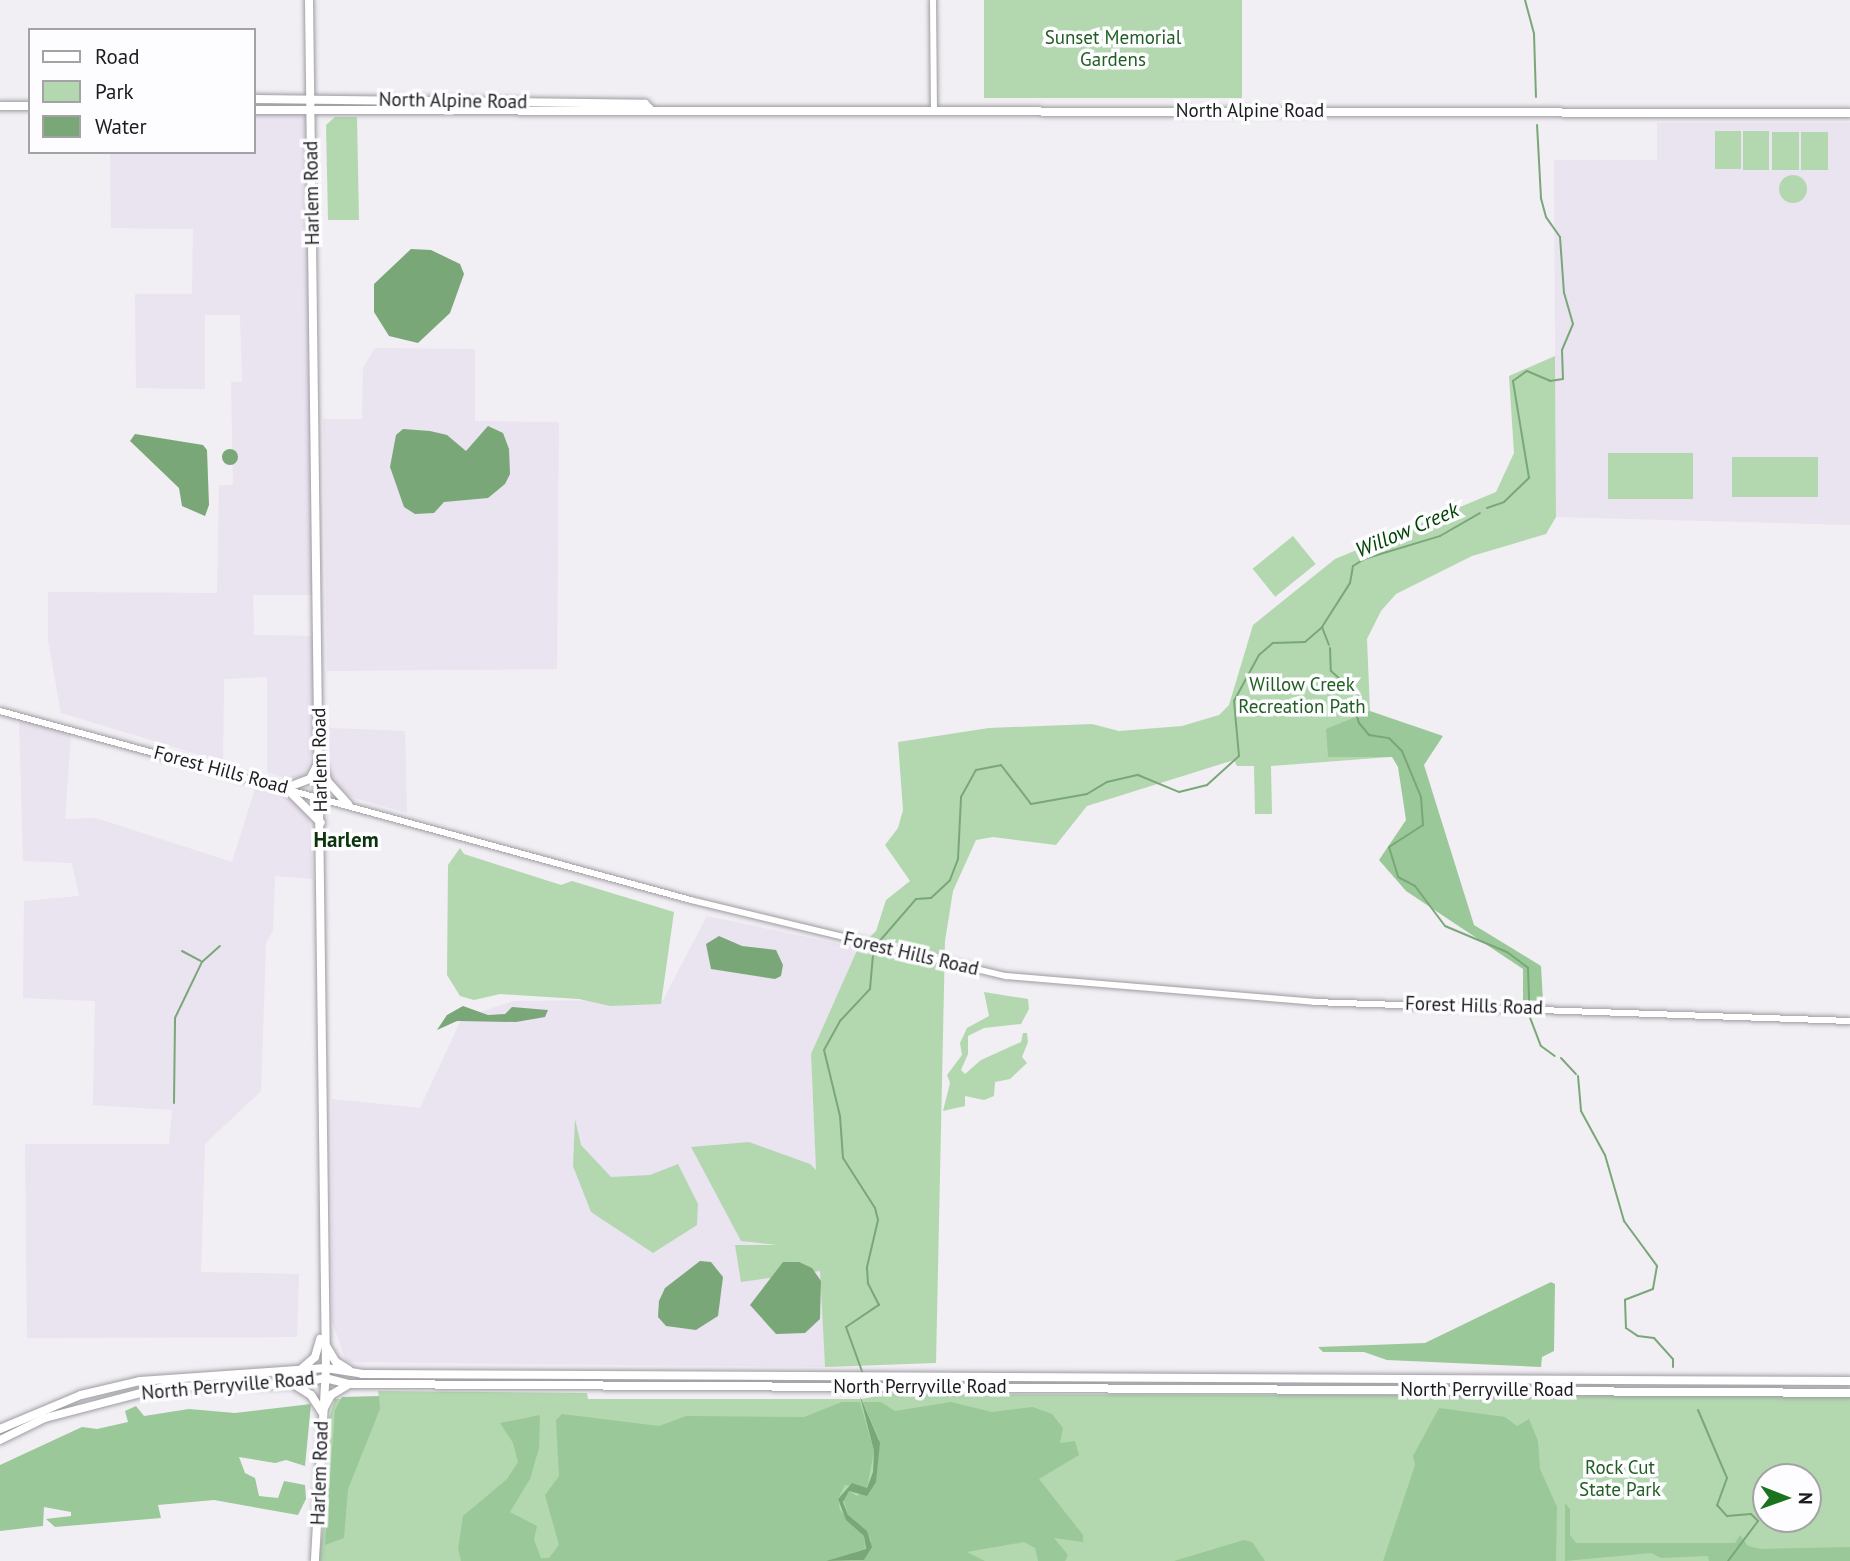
<!DOCTYPE html>
<html>
<head>
<meta charset="utf-8">
<style>
	body { margin:0 }
	#map { position:relative; width:1850px; height:1561px; overflow:hidden; background:#f1eef4; font-family:"PT Sans",sans-serif }
	div>[style] { position:absolute }
	.built>* { inset:0; background:#eae3f0 }
	.green>* { inset:0; background:#b3d8b0; transform-origin:0 0 }
	.round { border-radius:50% }
	.forest>* { inset:0; background:#9ac898 }
	.water>* { inset:0; background:#7aa778 }
	.stream>* { height:2px; margin:-1px; padding:0 1px; transform-origin:1px; border-radius:1px; background:#7aa778 }
	.roads { filter:drop-shadow(0 0 2px #9e9ca1) drop-shadow(0 0 2px #9e9ca1) }
	.minor>* { height:6px; margin:-3px; padding:0 3px; transform-origin:3px; border-radius:3px; background:#fff }
	.major>* { height:8px; margin:-4px; padding:0 4px; transform-origin:4px; border-radius:4px; background:#fff }
	span { translate:-50% -50%; white-space:nowrap; text-align:center; line-height:1.15; -webkit-text-stroke:7px #fdfcff; paint-order:stroke }
	.park-label { font-size:19px; color:#205e21 }
	.street-label { font-size:19px; color:#1c1b1d }
	.water-label { font-size:21px; color:#004402; font-style:italic }
	.neighbourhood-label { font-size:21px; color:#0b340c; font-weight:700 }
	.legend { position:absolute; left:28px; top:28px; width:228px; height:126px; box-sizing:border-box; background:#fdfcff; border:2px solid #a3a2a5; margin:0; padding:9px 12px; list-style:none; font-size:21px; color:#1c1b1d }
	.legend li { display:flex; align-items:center; gap:14px; height:35px }
	.legend b { width:35px; border:2px solid #a3a2a5 }
	.north { position:absolute; left:1752px; top:1463px; width:70px; height:70px; box-sizing:border-box; background:#fdfcff; border:2px solid #a3a2a5; border-radius:50%; rotate:91deg; font-size:19px; font-weight:700; line-height:28px; text-align:center; color:#1c1b1d }
	.north::after { content:''; display:block; margin:auto; width:24px; height:32px; background:#1c731f; clip-path:polygon(50% 0,100% 100%,50% 72%,0 100%) }
</style>
</head>
<body>
<div id="map">
	<div class="built">
		<i style="clip-path:polygon(254px 113px,308px 114px,313px 595px,253px 595px,254px 635px,315px 636px,312px 751px,305px 775px,294px 781px,267px 772px,267px 677px,224px 679px,223px 762px,61px 713px,48px 640px,48px 592px,217px 593px,219px 485px,233px 485px,231px 382px,242px 382px,240px 315px,205px 315px,205px 389px,136px 388px,135px 294px,192px 294px,193px 229px,111px 228px,110px 152px,254px 152px)"></i>
		<i style="clip-path:polygon(1657px 123px,1850px 123px,1850px 525px,1556px 517px,1554px 160px,1657px 160px)"></i>
		<i style="clip-path:polygon(375px 348px,475px 349px,475px 421px,559px 422px,557px 669px,327px 671px,323px 419px,362px 419px,363px 368px)"></i>
		<i style="clip-path:polygon(19px 719px,71px 735px,65px 819px,96px 818px,232px 862px,255px 789px,290px 798px,309px 813px,313px 879px,275px 876px,273px 930px,266px 943px,261px 1091px,205px 1144px,201px 1272px,299px 1274px,297px 1337px,27px 1338px,25px 1144px,169px 1144px,172px 1110px,93px 1105px,95px 1001px,23px 998px,24px 901px,79px 896px,72px 863px,23px 861px)"></i>
		<i style="clip-path:polygon(330px 728px,405px 731px,407px 813px,351px 797px,334px 783px,328px 770px)"></i>
		<i style="clip-path:polygon(707px 916px,858px 948px,811px 1054px,825px 1367px,346px 1362px,332px 1321px,332px 1099px,420px 1108px,462px 1018px,514px 1001px,663px 1000px)"></i>
	</div>
	<div class="green">
		<i style="left:984px;top:0;width:258px;height:98px"></i>
		<i style="clip-path:polygon(335px 117px,357px 117px,359px 220px,328px 220px,326px 125px)"></i>
		<i style="left:1715px;top:131px;width:26px;height:38px"></i>
		<i style="left:1743px;top:131px;width:26px;height:39px"></i>
		<i style="left:1772px;top:132px;width:27px;height:38px"></i>
		<i style="left:1801px;top:132px;width:27px;height:38px"></i>
		<i class="round" style="left:1779px;top:175px;width:28px;height:28px"></i>
		<i style="clip-path:polygon(1555px 356px,1556px 517px,1546px 534px,1472px 556px,1396px 594px,1381px 611px,1367px 639px,1370px 711px,1362px 727px,1430px 754px,1271px 766px,1272px 814px,1255px 814px,1254px 766px,1237px 766px,1234px 760px,1087px 806px,1056px 845px,993px 837px,976px 840px,953px 891px,945px 941px,936px 1363px,825px 1367px,820px 1271px,741px 1282px,735px 1245px,778px 1245px,741px 1241px,691px 1147px,749px 1142px,810px 1164px,816px 1170px,811px 1054px,858px 948px,876px 931px,886px 900px,910px 881px,885px 845px,898px 828px,903px 810px,898px 742px,989px 728px,1092px 724px,1119px 731px,1182px 726px,1219px 715px,1229px 705px,1253px 625px,1335px 559px,1496px 492px,1514px 453px,1509px 376px)"></i>
		<i style="left:1608px;top:453px;width:85px;height:46px"></i>
		<i style="left:1732px;top:457px;width:86px;height:40px"></i>
		<i style="left:1293px;top:536px;width:36px;height:52px;rotate:51deg"></i>
		<i style="clip-path:polygon(460px 848px,464px 854px,561px 885px,572px 881px,674px 912px,661px 1004px,610px 1006px,579px 999px,500px 994px,474px 1000px,460px 996px,447px 975px,448px 865px)"></i>
		<i style="clip-path:polygon(984px 992px,1028px 999px,1029px 1009px,1021px 1024px,984px 1028px,968px 1036px,968px 1054px,961px 1070px,965px 1074px,981px 1060px,1021px 1042px,1023px 1033px,1027px 1033px,1028px 1042px,1022px 1057px,1027px 1063px,1010px 1079px,995px 1082px,994px 1096px,984px 1100px,965px 1096px,965px 1106px,943px 1111px,950px 1083px,947px 1075px,962px 1055px,960px 1043px,967px 1028px,989px 1016px)"></i>
		<i style="clip-path:polygon(575px 1119px,581px 1145px,611px 1177px,650px 1175px,678px 1164px,698px 1204px,697px 1225px,653px 1253px,591px 1212px,573px 1166px)"></i>
		<i style="clip-path:polygon(evenodd,378px 1391px,587px 1393px,588px 1399px,862px 1399px,887px 1394px,1850px 1396px,1850px 1561px,318px 1561px,325px 1516px,329px 1418px,335px 1399px,379px 1399px,378px 1391px,1766px 1477px,1808px 1477px,1808px 1519px,1766px 1519px,1766px 1477px)"></i>
	</div>
	<div class="forest">
		<i style="clip-path:polygon(1370px 711px,1443px 736px,1424px 765px,1474px 925px,1541px 966px,1543px 1001px,1523px 1000px,1523px 969px,1406px 891px,1379px 860px,1406px 820px,1398px 767px,1392px 757px,1328px 757px,1326px 729px)"></i>
		<i style="clip-path:polygon(1551px 1282px,1555px 1284px,1554px 1351px,1542px 1357px,1541px 1367px,1387px 1360px,1364px 1352px,1323px 1352px,1318px 1347px,1425px 1343px)"></i>
		<i style="clip-path:polygon(379px 1396px,380px 1409px,348px 1489px,344px 1538px,325px 1545px,335px 1410px,342px 1397px)"></i>
		<i style="clip-path:polygon(842px 1402px,860px 1402px,874px 1451px,867px 1488px,845px 1485px,838px 1499px,840px 1510px,864px 1536px,865px 1549px,826px 1561px,461px 1561px,458px 1549px,463px 1516px,507px 1479px,518px 1462px,513px 1443px,500px 1423px,540px 1415px,539px 1448px,530px 1479px,510px 1512px,537px 1526px,534px 1540px,541px 1558px,549px 1558px,559px 1545px,545px 1495px,559px 1476px,556px 1420px,562px 1414px,659px 1426px,686px 1416px,804px 1417px)"></i>
		<i style="clip-path:polygon(863px 1402px,881px 1402px,895px 1411px,951px 1402px,992px 1412px,1033px 1407px,1052px 1414px,1063px 1428px,1060px 1443px,1075px 1441px,1079px 1455px,1039px 1479px,1083px 1535px,1083px 1542px,1054px 1538px,1068px 1555px,1065px 1561px,1038px 1561px,1035px 1548px,1024px 1542px,967px 1552px,985px 1561px,851px 1561px,864px 1560px,871px 1540px,848px 1515px,843px 1497px,849px 1491px,857px 1496px,876px 1482px,879px 1439px)"></i>
		<i style="clip-path:polygon(311px 1404px,305px 1466px,286px 1460px,275px 1463px,239px 1457px,245px 1473px,255px 1478px,259px 1496px,278px 1498px,284px 1481px,305px 1485px,306px 1499px,298px 1515px,214px 1500px,158px 1505px,161px 1518px,55px 1527px,46px 1519px,71px 1516px,71px 1512px,44px 1507px,43px 1526px,0 1531px,0 1465px,82px 1427px,97px 1429px,128px 1422px,125px 1411px,136px 1406px,144px 1416px,189px 1409px,235px 1413px)"></i>
		<i style="clip-path:polygon(1439px 1408px,1505px 1417px,1517px 1426px,1529px 1419px,1538px 1441px,1540px 1469px,1557px 1507px,1556px 1561px,1383px 1561px,1415px 1465px,1413px 1456px)"></i>
		<i style="clip-path:polygon(1565px 1503px,1570px 1509px,1570px 1535px,1576px 1543px,1735px 1543px,1740px 1535px,1748px 1546px,1761px 1549px,1850px 1547px,1850px 1561px,1709px 1561px,1708px 1556px,1661px 1558px,1651px 1553px,1565px 1561px)"></i>
		<i style="clip-path:polygon(1244px 1540px,1252px 1542px,1265px 1561px,1174px 1561px)"></i>
	</div>
	<div class="water">
		<i style="clip-path:polygon(411px 249px,431px 250px,460px 264px,464px 274px,450px 313px,418px 343px,389px 336px,374px 312px,374px 284px)"></i>
		<i style="clip-path:polygon(488px 426px,503px 433px,509px 449px,510px 474px,505px 484px,488px 498px,444px 502px,434px 513px,415px 514px,404px 507px,390px 467px,396px 435px,403px 429px,430px 431px,447px 435px,466px 451px)"></i>
		<i style="clip-path:polygon(135px 434px,203px 445px,207px 450px,209px 505px,205px 516px,182px 506px,179px 488px,130px 441px)"></i>
		<i class="round" style="left:222px;top:449px;width:16px;height:16px"></i>
		<i style="clip-path:polygon(719px 936px,742px 946px,776px 950px,783px 965px,781px 976px,775px 979px,711px 969px,706px 944px)"></i>
		<i style="clip-path:polygon(463px 1006px,488px 1015px,505px 1014px,512px 1007px,548px 1010px,545px 1017px,516px 1022px,457px 1021px,437px 1030px,447px 1015px)"></i>
		<i style="clip-path:polygon(700px 1261px,711px 1262px,723px 1277px,718px 1316px,696px 1330px,666px 1326px,658px 1317px,659px 1301px,665px 1288px)"></i>
		<i style="clip-path:polygon(783px 1262px,799px 1262px,812px 1268px,821px 1281px,820px 1319px,805px 1333px,776px 1334px,750px 1305px)"></i>
		<i style="clip-path:polygon(860px 1396px,880px 1443px,876px 1482px,867px 1496px,849px 1491px,843px 1502px,848px 1515px,867px 1531px,872px 1547px,864px 1560px,826px 1561px,866px 1549px,864px 1536px,846px 1520px,838px 1499px,852px 1483px,867px 1488px,873px 1472px,874px 1451px)"></i>
	</div>
	<div class="stream">
		<i style="left:1525px;top:0;width:35px;rotate:75deg"></i>
		<i style="left:1534px;top:34px;width:63px;rotate:88.2deg"></i>
		<i style="left:1487px;top:508px;width:18px;rotate:-19deg"></i>
		<i style="left:1504px;top:502px;width:35px;rotate:-44deg"></i>
		<i style="left:1529px;top:478px;width:98px;rotate:-99.4deg"></i>
		<i style="left:1513px;top:381px;width:17px;rotate:-36deg"></i>
		<i style="left:1527px;top:371px;width:25px;rotate:23deg"></i>
		<i style="left:1550px;top:381px;width:13px;rotate:-9deg"></i>
		<i style="left:1563px;top:379px;width:29px;rotate:-92deg"></i>
		<i style="left:1562px;top:350px;width:28px;rotate:-67deg"></i>
		<i style="left:1573px;top:324px;width:32px;rotate:-106deg"></i>
		<i style="left:1564px;top:293px;width:56px;rotate:-94.1deg"></i>
		<i style="left:1560px;top:237px;width:24px;rotate:-125deg"></i>
		<i style="left:1546px;top:217px;width:20px;rotate:-105deg"></i>
		<i style="left:1541px;top:198px;width:73px;rotate:-93.1deg"></i>
		<i style="left:1322px;top:627px;width:19px;rotate:69deg"></i>
		<i style="left:1330px;top:648px;width:23px;rotate:88deg"></i>
		<i style="left:1331px;top:671px;width:38px;rotate:42deg"></i>
		<i style="left:1359px;top:696px;width:15px;rotate:106deg"></i>
		<i style="left:1355px;top:710px;width:14px;rotate:73deg"></i>
		<i style="left:1359px;top:723px;width:16px;rotate:50deg"></i>
		<i style="left:1369px;top:735px;width:20px;rotate:9deg"></i>
		<i style="left:1389px;top:738px;width:18px;rotate:45deg"></i>
		<i style="left:1402px;top:751px;width:50px;rotate:67.6deg"></i>
		<i style="left:1421px;top:797px;width:28px;rotate:86deg"></i>
		<i style="left:1423px;top:825px;width:40px;rotate:147.1deg"></i>
		<i style="left:1389px;top:847px;width:31px;rotate:73deg"></i>
		<i style="left:1398px;top:877px;width:19px;rotate:28deg"></i>
		<i style="left:1415px;top:886px;width:50px;rotate:53.1deg"></i>
		<i style="left:1445px;top:926px;width:67px;rotate:22.8deg"></i>
		<i style="left:1507px;top:952px;width:26px;rotate:37deg"></i>
		<i style="left:1528px;top:968px;width:33px;rotate:88deg"></i>
		<i style="left:878px;top:943px;width:58px;rotate:-49.2deg"></i>
		<i style="left:916px;top:899px;width:15px;rotate:-4deg"></i>
		<i style="left:931px;top:898px;width:26px;rotate:-43deg"></i>
		<i style="left:950px;top:880px;width:22px;rotate:-69deg"></i>
		<i style="left:958px;top:859px;width:62px;rotate:-87.2deg"></i>
		<i style="left:961px;top:797px;width:31px;rotate:-61deg"></i>
		<i style="left:976px;top:770px;width:25px;rotate:-11deg"></i>
		<i style="left:1001px;top:765px;width:49px;rotate:52.4deg"></i>
		<i style="left:1031px;top:804px;width:57px;rotate:-10.1deg"></i>
		<i style="left:1087px;top:794px;width:23px;rotate:-31deg"></i>
		<i style="left:1107px;top:782px;width:32px;rotate:-13deg"></i>
		<i style="left:1138px;top:775px;width:44px;rotate:22.5deg"></i>
		<i style="left:1179px;top:792px;width:29px;rotate:-14deg"></i>
		<i style="left:1207px;top:785px;width:43px;rotate:-42.2deg"></i>
		<i style="left:1239px;top:756px;width:55px;rotate:-95.2deg"></i>
		<i style="left:1234px;top:701px;width:52px;rotate:-61.5deg"></i>
		<i style="left:1259px;top:655px;width:18px;rotate:-41deg"></i>
		<i style="left:1273px;top:643px;width:32px;rotate:-2deg"></i>
		<i style="left:1305px;top:642px;width:23px;rotate:-41deg"></i>
		<i style="left:1322px;top:627px;width:52px;rotate:-57.5deg"></i>
		<i style="left:1350px;top:583px;width:17px;rotate:-80deg"></i>
		<i style="left:1353px;top:566px;width:13px;rotate:-32deg"></i>
		<i style="left:1364px;top:559px;width:79px;rotate:-16.8deg"></i>
		<i style="left:1440px;top:536px;width:46px;rotate:-29.9deg"></i>
		<i style="left:182px;top:951px;width:21px;rotate:28deg"></i>
		<i style="left:1529px;top:1015px;width:33px;rotate:69deg"></i>
		<i style="left:1541px;top:1046px;width:17px;rotate:36deg"></i>
		<i style="left:1561px;top:1058px;width:22px;rotate:47deg"></i>
		<i style="left:1578px;top:1076px;width:35px;rotate:85deg"></i>
		<i style="left:1581px;top:1111px;width:50px;rotate:61.4deg"></i>
		<i style="left:1605px;top:1155px;width:69px;rotate:73.9deg"></i>
		<i style="left:1624px;top:1221px;width:56px;rotate:53.7deg"></i>
		<i style="left:1657px;top:1266px;width:23px;rotate:100deg"></i>
		<i style="left:1653px;top:1289px;width:30px;rotate:159deg"></i>
		<i style="left:1625px;top:1300px;width:28px;rotate:88deg"></i>
		<i style="left:1626px;top:1328px;width:14px;rotate:34deg"></i>
		<i style="left:1638px;top:1336px;width:16px;rotate:7deg"></i>
		<i style="left:1654px;top:1338px;width:28px;rotate:48deg"></i>
		<i style="left:1673px;top:1359px;width:8px;rotate:90deg"></i>
		<i style="left:174px;top:1103px;width:85px;rotate:-89.3deg"></i>
		<i style="left:175px;top:1018px;width:62px;rotate:-64.3deg"></i>
		<i style="left:202px;top:962px;width:24px;rotate:-42deg"></i>
		<i style="left:863px;top:1374px;width:50px;rotate:-109.9deg"></i>
		<i style="left:846px;top:1327px;width:40px;rotate:-34deg"></i>
		<i style="left:879px;top:1305px;width:25px;rotate:-117deg"></i>
		<i style="left:868px;top:1283px;width:16px;rotate:-94deg"></i>
		<i style="left:867px;top:1267px;width:48px;rotate:-76.8deg"></i>
		<i style="left:878px;top:1220px;width:12px;rotate:-104deg"></i>
		<i style="left:875px;top:1208px;width:59px;rotate:-122.6deg"></i>
		<i style="left:843px;top:1158px;width:42px;rotate:-94.1deg"></i>
		<i style="left:840px;top:1116px;width:68px;rotate:-103.6deg"></i>
		<i style="left:824px;top:1050px;width:33px;rotate:-61deg"></i>
		<i style="left:840px;top:1021px;width:44px;rotate:-46.8deg"></i>
		<i style="left:870px;top:989px;width:34px;rotate:-85deg"></i>
		<i style="left:1698px;top:1410px;width:74px;rotate:66.9deg"></i>
		<i style="left:1727px;top:1478px;width:29px;rotate:110deg"></i>
		<i style="left:1717px;top:1505px;width:15px;rotate:48deg"></i>
		<i style="left:1727px;top:1516px;width:24px;rotate:-5deg"></i>
		<i style="left:1751px;top:1514px;width:10px;rotate:45deg"></i>
		<i style="left:1758px;top:1521px;width:50px;rotate:126.9deg"></i>
	</div>
	<div class="roads">
		<div class="minor">
			<i style="left:933px;top:0;width:111px;rotate:89.5deg"></i>
			<i style="left:0;top:711px;width:716px;rotate:15.3deg"></i>
			<i style="left:691px;top:900px;width:324px;rotate:13.6deg"></i>
			<i style="left:1006px;top:976px;width:309px;rotate:4.8deg"></i>
			<i style="left:1314px;top:1002px;width:536px;rotate:2.03deg"></i>
		</div>
		<div class="major">
			<i style="left:309px;top:0;width:1368px;rotate:89.29deg"></i>
			<i style="left:326px;top:1368px;width:193px;rotate:93.3deg"></i>
			<i style="left:254px;top:99px;width:391px;rotate:0.7deg"></i>
			<i style="left:645px;top:104px;width:7px;rotate:45deg"></i>
			<i style="left:0;top:106px;width:30px"></i>
			<i style="left:254px;top:110px;width:1596px;rotate:0.11deg"></i>
			<i style="left:322px;top:765px;width:18px;rotate:71deg"></i>
			<i style="left:328px;top:782px;width:30px;rotate:48deg"></i>
			<i style="left:286px;top:788px;width:49px;rotate:45deg"></i>
			<i style="left:286px;top:788px;width:26px;rotate:-21deg"></i>
			<i style="left:310px;top:779px;width:16px;rotate:-63deg"></i>
			<i style="left:325px;top:1344px;width:21px;rotate:59deg"></i>
			<i style="left:336px;top:1362px;width:15px;rotate:32deg"></i>
			<i style="left:299px;top:1371px;width:21px;rotate:-41deg"></i>
			<i style="left:315px;top:1357px;width:19px;rotate:-74deg"></i>
			<i style="left:295px;top:1385px;width:19px;rotate:32deg"></i>
			<i style="left:311px;top:1395px;width:20px;rotate:57deg"></i>
			<i style="left:324px;top:1408px;width:15px;rotate:-62deg"></i>
			<i style="left:331px;top:1395px;width:21px;rotate:-31deg"></i>
			<i style="left:0;top:1429px;width:88px;rotate:-22.8deg"></i>
			<i style="left:81px;top:1395px;width:61px;rotate:-13.3deg"></i>
			<i style="left:140px;top:1381px;width:186px;rotate:-4deg"></i>
			<i style="left:326px;top:1368px;width:36px;rotate:9deg"></i>
			<i style="left:362px;top:1374px;width:1488px;rotate:0.27deg"></i>
			<i style="left:0;top:1440px;width:50px;rotate:-26.1deg"></i>
			<i style="left:45px;top:1418px;width:123px;rotate:-14.6deg"></i>
			<i style="left:164px;top:1387px;width:128px;rotate:-1.3deg"></i>
			<i style="left:292px;top:1384px;width:34px;rotate:-10deg"></i>
			<i style="left:325px;top:1378px;width:25px;rotate:14deg"></i>
			<i style="left:349px;top:1384px;width:1501px;rotate:0.34deg"></i>
		</div>
	</div>
	<div class="park-label">
		<span style="left:1113px;top:49px">Sunset Memorial<br>Gardens</span>
		<span style="left:1302px;top:696px">Willow Creek<br>Recreation Path</span>
		<span style="left:1620px;top:1479px">Rock Cut<br>State Park</span>
	</div>
	<div class="street-label">
		<span style="left:453px;top:101px;rotate:1deg">North Alpine Road</span>
		<span style="left:1250px;top:111px">North Alpine Road</span>
		<span style="left:312px;top:193px;rotate:-91deg">Harlem Road</span>
		<span style="left:320px;top:760px;rotate:-91deg">Harlem Road</span>
		<span style="left:221px;top:770px;rotate:15deg">Forest Hills Road</span>
		<span style="left:911px;top:954px;rotate:13deg">Forest Hills Road</span>
		<span style="left:1474px;top:1006px;rotate:2deg">Forest Hills Road</span>
		<span style="left:228px;top:1386px;rotate:-5deg">North Perryville Road</span>
		<span style="left:920px;top:1387px">North Perryville Road</span>
		<span style="left:1487px;top:1390px">North Perryville Road</span>
		<span style="left:320px;top:1473px;rotate:-88deg">Harlem Road</span>
	</div>
	<div class="water-label">
		<span style="left:1407px;top:530px;rotate:-23deg">Willow Creek</span>
	</div>
	<div class="neighbourhood-label">
		<span style="left:346px;top:840px">Harlem</span>
	</div>
	<ul class="legend">
	<li><b style="height:9px;background:#fff"></b>Road</li>
	<li><b style="height:19px;background:#b3d8b0"></b>Park</li>
	<li><b style="height:19px;background:#7aa778"></b>Water</li>
	</ul>
	<div class="north">N</div>
</div>
</body>
</html>
